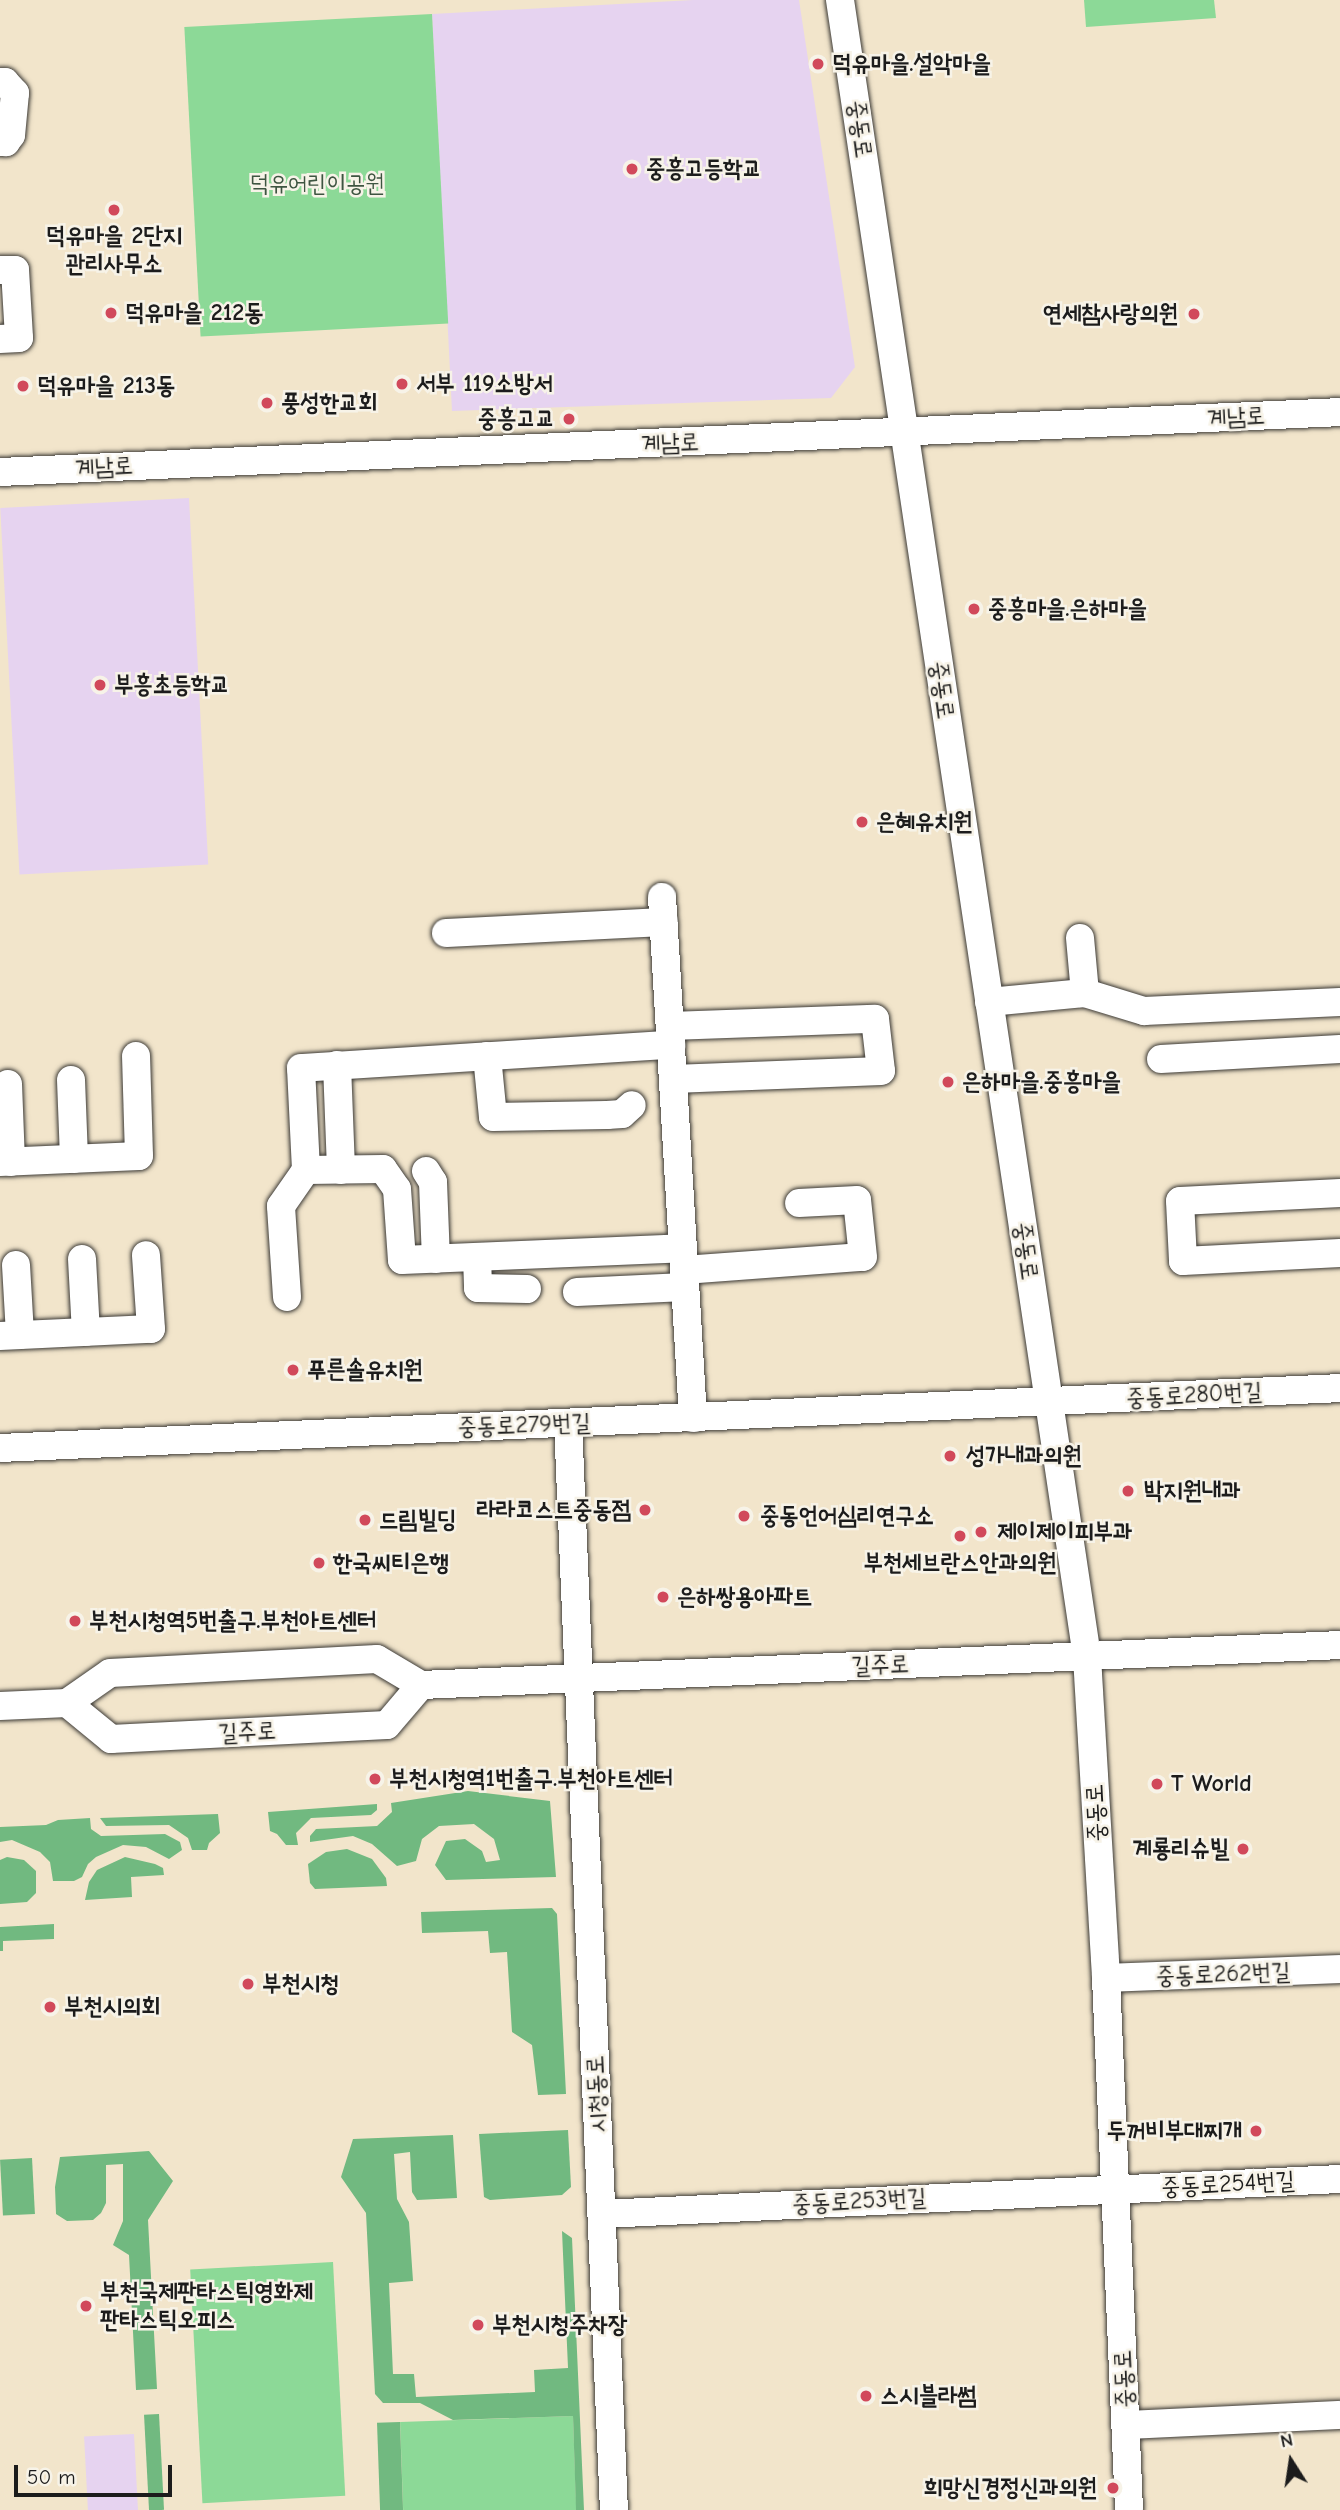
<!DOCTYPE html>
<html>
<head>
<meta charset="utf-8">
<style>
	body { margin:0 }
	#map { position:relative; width:1340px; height:2510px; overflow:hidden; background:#f2e5cb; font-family:"Comic Neue","Poor Story",sans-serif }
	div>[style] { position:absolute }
	.built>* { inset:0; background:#e6d3f0; transform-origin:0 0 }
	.green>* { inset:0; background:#8cd997; transform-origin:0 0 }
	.forest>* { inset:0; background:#71b980; transform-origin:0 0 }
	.roads { filter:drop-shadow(0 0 2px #3c3a36) drop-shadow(0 0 2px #3c3a36) }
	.minor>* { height:28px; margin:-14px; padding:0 14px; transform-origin:14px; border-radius:14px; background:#fff }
	.dots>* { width:19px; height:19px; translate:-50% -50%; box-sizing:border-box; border:4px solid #f7f3e8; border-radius:50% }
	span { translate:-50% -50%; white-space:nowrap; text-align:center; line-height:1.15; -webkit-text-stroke:5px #f7f3e8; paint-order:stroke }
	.poi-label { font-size:24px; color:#1c1c1c; font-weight:700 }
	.left { translate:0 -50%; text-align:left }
	.right { translate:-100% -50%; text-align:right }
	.street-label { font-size:24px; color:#1c1c1c }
	.park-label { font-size:24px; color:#3e5541 }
	.north { position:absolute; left:1256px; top:2426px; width:70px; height:70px; -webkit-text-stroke:5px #f7f3e8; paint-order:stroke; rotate:348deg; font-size:19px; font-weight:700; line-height:28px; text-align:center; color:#1c1c1c }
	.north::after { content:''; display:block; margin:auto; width:24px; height:32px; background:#1c1c1c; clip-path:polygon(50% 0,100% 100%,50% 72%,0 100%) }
	.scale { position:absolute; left:14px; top:2465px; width:158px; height:32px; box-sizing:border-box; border:4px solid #1c1c1c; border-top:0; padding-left:9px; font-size:21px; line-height:24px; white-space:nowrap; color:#1c1c1c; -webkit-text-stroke:5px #f7f3e8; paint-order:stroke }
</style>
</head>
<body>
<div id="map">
	<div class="built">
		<i style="clip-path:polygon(693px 0,799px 0,855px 367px,831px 398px,452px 411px,432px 14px)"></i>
		<i style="left:189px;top:498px;width:367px;height:189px;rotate:87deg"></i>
		<i style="left:134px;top:2434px;width:76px;height:50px;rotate:87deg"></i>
	</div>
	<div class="green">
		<i style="clip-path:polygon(1084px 0,1214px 0,1216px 18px,1086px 27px)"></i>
		<i style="left:432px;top:14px;width:310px;height:248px;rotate:87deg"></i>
		<i style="left:333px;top:2262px;width:234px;height:143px;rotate:87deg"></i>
		<i style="left:573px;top:2416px;width:94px;height:173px;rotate:88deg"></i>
	</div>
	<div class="forest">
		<i style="clip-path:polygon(468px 1791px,550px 1801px,556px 1877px,446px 1880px,435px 1865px,446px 1841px,465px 1839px,482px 1851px,486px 1862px,500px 1860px,494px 1839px,474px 1824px,439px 1826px,422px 1839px,416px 1861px,397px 1866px,372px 1844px,353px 1836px,310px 1842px,310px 1836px,316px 1829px,377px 1826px,392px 1812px,391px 1803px)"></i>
		<i style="clip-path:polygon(377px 1804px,377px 1810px,371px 1815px,311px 1818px,296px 1833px,298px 1845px,286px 1845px,277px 1834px,270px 1831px,268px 1812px)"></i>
		<i style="clip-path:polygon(218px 1814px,220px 1833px,209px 1843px,207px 1850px,192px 1850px,188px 1838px,169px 1825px,106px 1826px,100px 1818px)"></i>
		<i style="clip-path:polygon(90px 1818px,91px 1829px,101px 1836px,165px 1834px,180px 1842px,182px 1850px,169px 1859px,146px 1847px,123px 1845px,96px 1857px,88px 1864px,82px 1877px,74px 1881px,53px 1881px,50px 1862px,40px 1852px,12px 1840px,0 1842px,0 1827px,46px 1825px,58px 1820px)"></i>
		<i style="clip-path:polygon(347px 1849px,372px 1859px,386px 1878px,387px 1886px,315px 1889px,310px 1883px,308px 1864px,326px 1852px)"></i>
		<i style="clip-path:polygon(7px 1857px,24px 1860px,36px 1871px,36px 1893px,27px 1902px,0 1904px,0 1860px)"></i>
		<i style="clip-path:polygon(125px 1857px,155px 1864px,163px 1868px,164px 1875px,131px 1877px,132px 1897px,85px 1900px,89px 1882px,97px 1870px)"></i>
		<i style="clip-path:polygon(552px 1908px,557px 1914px,566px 2094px,538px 2095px,532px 2045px,512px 2032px,507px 1952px,490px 1953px,488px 1931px,422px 1933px,421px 1912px)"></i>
		<i style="clip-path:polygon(54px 1924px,54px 1939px,3px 1941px,3px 1951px,0 1951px,0 1927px)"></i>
		<i style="clip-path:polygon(568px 2130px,571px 2187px,562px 2195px,490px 2200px,484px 2197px,479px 2134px)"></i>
		<i style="clip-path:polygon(453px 2135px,457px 2198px,417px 2200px,412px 2192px,410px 2152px,394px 2154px,397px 2199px,409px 2222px,413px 2281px,389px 2283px,393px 2374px,414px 2374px,416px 2397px,535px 2392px,534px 2370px,568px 2368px,562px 2231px,572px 2238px,584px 2510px,576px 2510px,573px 2416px,453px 2420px,420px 2403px,383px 2403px,375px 2394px,366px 2213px,341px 2177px,353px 2139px)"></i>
		<i style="clip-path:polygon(149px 2151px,173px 2181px,148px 2220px,157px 2389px,136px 2390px,129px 2255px,113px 2245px,123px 2221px,123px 2164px,106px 2165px,106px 2203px,101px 2213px,93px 2220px,67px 2221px,56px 2214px,55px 2187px,60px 2157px)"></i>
		<i style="left:32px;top:2158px;width:56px;height:32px;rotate:87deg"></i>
		<i style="left:159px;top:2414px;width:96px;height:15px;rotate:87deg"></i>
		<i style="left:400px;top:2422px;width:88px;height:23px;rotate:88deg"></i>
	</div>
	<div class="roads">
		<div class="minor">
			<i style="left:840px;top:0;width:1675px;rotate:81.52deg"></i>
			<i style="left:1087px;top:1657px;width:322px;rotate:86.6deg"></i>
			<i style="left:1106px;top:1978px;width:532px;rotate:87.52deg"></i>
			<i style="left:0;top:82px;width:5px"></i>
			<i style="left:5px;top:82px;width:15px;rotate:48deg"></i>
			<i style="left:15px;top:93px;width:42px;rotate:95.4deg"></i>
			<i style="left:11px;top:135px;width:9px;rotate:126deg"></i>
			<i style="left:6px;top:142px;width:6px;rotate:180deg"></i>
			<i style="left:0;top:270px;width:15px"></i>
			<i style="left:15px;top:270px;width:68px;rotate:86.6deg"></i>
			<i style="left:19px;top:338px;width:19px;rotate:177deg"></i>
			<i style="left:0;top:472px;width:1341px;rotate:-2.56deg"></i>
			<i style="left:662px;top:897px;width:522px;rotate:86.59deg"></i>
			<i style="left:446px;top:933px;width:218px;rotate:-2.9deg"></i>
			<i style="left:1080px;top:938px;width:55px;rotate:84.8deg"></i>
			<i style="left:989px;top:1002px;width:96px;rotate:-5.4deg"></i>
			<i style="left:1085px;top:993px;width:62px;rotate:17deg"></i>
			<i style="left:1144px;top:1011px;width:196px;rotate:-2.6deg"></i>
			<i style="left:670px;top:1026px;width:205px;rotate:-2deg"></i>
			<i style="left:875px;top:1019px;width:52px;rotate:83.4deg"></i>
			<i style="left:881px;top:1071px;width:208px;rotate:177.8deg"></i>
			<i style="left:487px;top:1056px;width:61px;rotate:84.4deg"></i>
			<i style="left:493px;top:1117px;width:114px;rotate:-1deg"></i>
			<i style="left:607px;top:1115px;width:15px;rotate:-4deg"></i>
			<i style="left:622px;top:1114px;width:13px;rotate:-42deg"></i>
			<i style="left:1161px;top:1059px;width:179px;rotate:-3.2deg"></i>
			<i style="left:337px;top:1065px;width:105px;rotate:87.8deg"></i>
			<i style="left:71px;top:1080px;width:79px;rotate:87.8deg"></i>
			<i style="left:8px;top:1084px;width:78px;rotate:87.8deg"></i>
			<i style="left:0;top:1162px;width:139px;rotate:-2.5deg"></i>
			<i style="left:139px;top:1156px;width:100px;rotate:-91.7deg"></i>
			<i style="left:306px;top:1170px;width:77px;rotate:-0.7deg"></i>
			<i style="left:383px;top:1169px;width:24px;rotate:55deg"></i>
			<i style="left:397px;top:1189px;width:71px;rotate:86deg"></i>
			<i style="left:402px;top:1260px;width:281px;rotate:-2.4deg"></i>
			<i style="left:426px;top:1171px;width:13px;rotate:58deg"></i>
			<i style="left:433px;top:1182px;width:77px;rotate:87.8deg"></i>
			<i style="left:1340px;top:1193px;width:160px;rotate:177.1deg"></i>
			<i style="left:1180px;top:1201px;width:60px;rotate:87.1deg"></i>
			<i style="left:1183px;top:1261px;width:157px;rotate:-2.9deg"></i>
			<i style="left:477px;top:1257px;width:31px;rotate:88deg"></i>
			<i style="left:478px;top:1288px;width:49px;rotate:1.2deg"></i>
			<i style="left:82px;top:1259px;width:73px;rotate:86.9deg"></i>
			<i style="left:16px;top:1265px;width:70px;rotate:86.7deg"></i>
			<i style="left:684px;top:1270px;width:179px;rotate:-4.2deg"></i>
			<i style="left:863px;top:1257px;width:57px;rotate:-96deg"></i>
			<i style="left:857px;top:1200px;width:58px;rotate:177deg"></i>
			<i style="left:577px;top:1292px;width:108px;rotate:-2.7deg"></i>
			<i style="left:287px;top:1297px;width:91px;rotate:-93.8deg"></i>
			<i style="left:281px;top:1206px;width:44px;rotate:-55.2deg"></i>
			<i style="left:306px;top:1170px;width:102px;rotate:-92.8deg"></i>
			<i style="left:301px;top:1068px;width:371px;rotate:-3.6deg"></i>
			<i style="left:0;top:1336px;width:151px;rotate:-2.7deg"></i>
			<i style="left:151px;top:1329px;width:74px;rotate:-93.9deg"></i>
			<i style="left:568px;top:1423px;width:1088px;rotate:87.58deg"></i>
			<i style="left:0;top:1448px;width:1341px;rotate:-2.56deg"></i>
			<i style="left:67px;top:1703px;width:57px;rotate:39.3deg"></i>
			<i style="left:111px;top:1739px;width:276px;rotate:-2.9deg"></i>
			<i style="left:387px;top:1725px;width:52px;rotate:-49.6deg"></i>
			<i style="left:0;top:1706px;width:67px;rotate:-2.6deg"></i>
			<i style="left:67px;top:1703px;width:52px;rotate:-34.9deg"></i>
			<i style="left:110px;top:1673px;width:267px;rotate:-3deg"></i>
			<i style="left:377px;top:1659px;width:51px;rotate:30.6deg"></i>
			<i style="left:421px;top:1685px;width:920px;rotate:-2.49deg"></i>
			<i style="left:1106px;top:1978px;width:234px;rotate:-2.2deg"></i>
			<i style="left:603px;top:2214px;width:738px;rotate:-2.72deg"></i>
			<i style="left:1126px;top:2425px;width:214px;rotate:-2.7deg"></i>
		</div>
	</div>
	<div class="dots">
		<i style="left:818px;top:64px;background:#d1495b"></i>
		<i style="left:632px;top:169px;background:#d1495b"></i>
		<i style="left:114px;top:210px;background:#d1495b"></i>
		<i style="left:111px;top:313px;background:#d1495b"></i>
		<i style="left:1194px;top:314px;background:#d1495b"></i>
		<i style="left:402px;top:384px;background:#d1495b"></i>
		<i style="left:23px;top:386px;background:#d1495b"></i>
		<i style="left:267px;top:403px;background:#d1495b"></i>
		<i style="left:569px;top:419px;background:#d1495b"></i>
		<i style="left:974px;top:609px;background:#d1495b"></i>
		<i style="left:100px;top:685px;background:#d1495b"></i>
		<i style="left:862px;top:822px;background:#d1495b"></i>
		<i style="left:948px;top:1082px;background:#d1495b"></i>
		<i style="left:293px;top:1370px;background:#d1495b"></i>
		<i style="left:950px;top:1456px;background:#d1495b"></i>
		<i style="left:1128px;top:1491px;background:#d1495b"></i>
		<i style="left:645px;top:1510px;background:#d1495b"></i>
		<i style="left:744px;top:1516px;background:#d1495b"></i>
		<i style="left:365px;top:1520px;background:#d1495b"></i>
		<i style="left:981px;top:1532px;background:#d1495b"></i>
		<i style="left:960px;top:1536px;background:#d1495b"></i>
		<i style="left:319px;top:1563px;background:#d1495b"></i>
		<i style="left:663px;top:1597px;background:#d1495b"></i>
		<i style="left:75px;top:1621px;background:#d1495b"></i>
		<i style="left:375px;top:1779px;background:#d1495b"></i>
		<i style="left:1157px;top:1784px;background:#d1495b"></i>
		<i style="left:1243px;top:1849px;background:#d1495b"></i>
		<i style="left:248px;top:1984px;background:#d1495b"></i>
		<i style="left:50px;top:2007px;background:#d1495b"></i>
		<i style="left:1256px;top:2131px;background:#d1495b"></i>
		<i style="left:86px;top:2306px;background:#d1495b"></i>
		<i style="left:478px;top:2325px;background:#d1495b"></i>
		<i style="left:866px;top:2396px;background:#d1495b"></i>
		<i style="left:1113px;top:2488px;background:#d1495b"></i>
	</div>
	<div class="poi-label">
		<span class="left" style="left:832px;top:64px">덕유마을.설악마을</span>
		<span class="left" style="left:646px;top:169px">중흥고등학교</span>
		<span style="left:114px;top:250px">덕유마을 2단지<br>관리사무소</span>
		<span class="left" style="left:125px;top:313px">덕유마을 212동</span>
		<span class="right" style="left:1178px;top:314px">연세참사랑의원</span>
		<span class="left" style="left:416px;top:384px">서부 119소방서</span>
		<span class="left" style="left:37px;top:386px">덕유마을 213동</span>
		<span class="left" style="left:281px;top:403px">풍성한교회</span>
		<span class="right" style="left:555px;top:419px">중흥고교</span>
		<span class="left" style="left:988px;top:609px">중흥마을.은하마을</span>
		<span class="left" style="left:114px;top:685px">부흥초등학교</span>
		<span class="left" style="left:876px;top:822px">은혜유치원</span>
		<span class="left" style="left:962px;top:1082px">은하마을.중흥마을</span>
		<span class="left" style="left:307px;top:1370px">푸른솔유치원</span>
		<span class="left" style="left:966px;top:1456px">성가내과의원</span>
		<span class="left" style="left:1144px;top:1491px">박지원내과</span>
		<span class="right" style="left:631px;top:1510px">라라코스트중동점</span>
		<span class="left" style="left:760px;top:1516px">중동언어심리연구소</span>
		<span class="left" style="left:379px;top:1520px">드림빌딩</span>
		<span class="left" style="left:997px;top:1532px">제이제이피부과</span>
		<span class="left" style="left:333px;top:1563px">한국씨티은행</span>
		<span style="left:960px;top:1563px">부천세브란스안과의원</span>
		<span class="left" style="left:677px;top:1597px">은하쌍용아파트</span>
		<span class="left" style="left:89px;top:1621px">부천시청역5번출구.부천아트센터</span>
		<span class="left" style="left:389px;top:1779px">부천시청역1번출구.부천아트센터</span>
		<span class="left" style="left:1171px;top:1784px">T World</span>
		<span class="right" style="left:1229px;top:1849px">계룡리슈빌</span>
		<span class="left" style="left:262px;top:1984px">부천시청</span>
		<span class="left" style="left:64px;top:2007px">부천시의회</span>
		<span class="right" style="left:1242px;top:2131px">두꺼비부대찌개</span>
		<span class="left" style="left:100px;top:2306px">부천국제판타스틱영화제<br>판타스틱오피스</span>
		<span class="left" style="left:492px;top:2325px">부천시청주차장</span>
		<span class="left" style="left:880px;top:2396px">스시블라썸</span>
		<span class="right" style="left:1097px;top:2488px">희망신경정신과의원</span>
	</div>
	<div class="street-label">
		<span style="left:860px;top:129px;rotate:82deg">중동로</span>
		<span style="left:1236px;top:417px;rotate:-3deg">계남로</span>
		<span style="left:670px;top:443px;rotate:-2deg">계남로</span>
		<span style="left:104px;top:467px;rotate:-3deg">계남로</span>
		<span style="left:942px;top:690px;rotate:82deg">중동로</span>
		<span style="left:1026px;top:1251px;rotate:82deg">중동로</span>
		<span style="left:1194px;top:1395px;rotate:-3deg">중동로280번길</span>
		<span style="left:524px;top:1425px;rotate:-2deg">중동로279번길</span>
		<span style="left:880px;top:1665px;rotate:-2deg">길주로</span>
		<span style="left:247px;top:1732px;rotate:-3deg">길주로</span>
		<span style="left:1096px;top:1813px;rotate:-93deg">중동로</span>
		<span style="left:1223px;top:1974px;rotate:-2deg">중동로262번길</span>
		<span style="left:597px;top:2094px;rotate:-93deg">시청동로</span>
		<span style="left:1228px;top:2184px;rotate:-3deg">중동로254번길</span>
		<span style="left:859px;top:2201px;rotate:-3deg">중동로253번길</span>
		<span style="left:1124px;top:2379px;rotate:-93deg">중동로</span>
	</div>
	<div class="park-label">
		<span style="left:317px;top:184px">덕유어린이공원</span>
	</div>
	<div class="north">N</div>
	<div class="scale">50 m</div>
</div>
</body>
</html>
